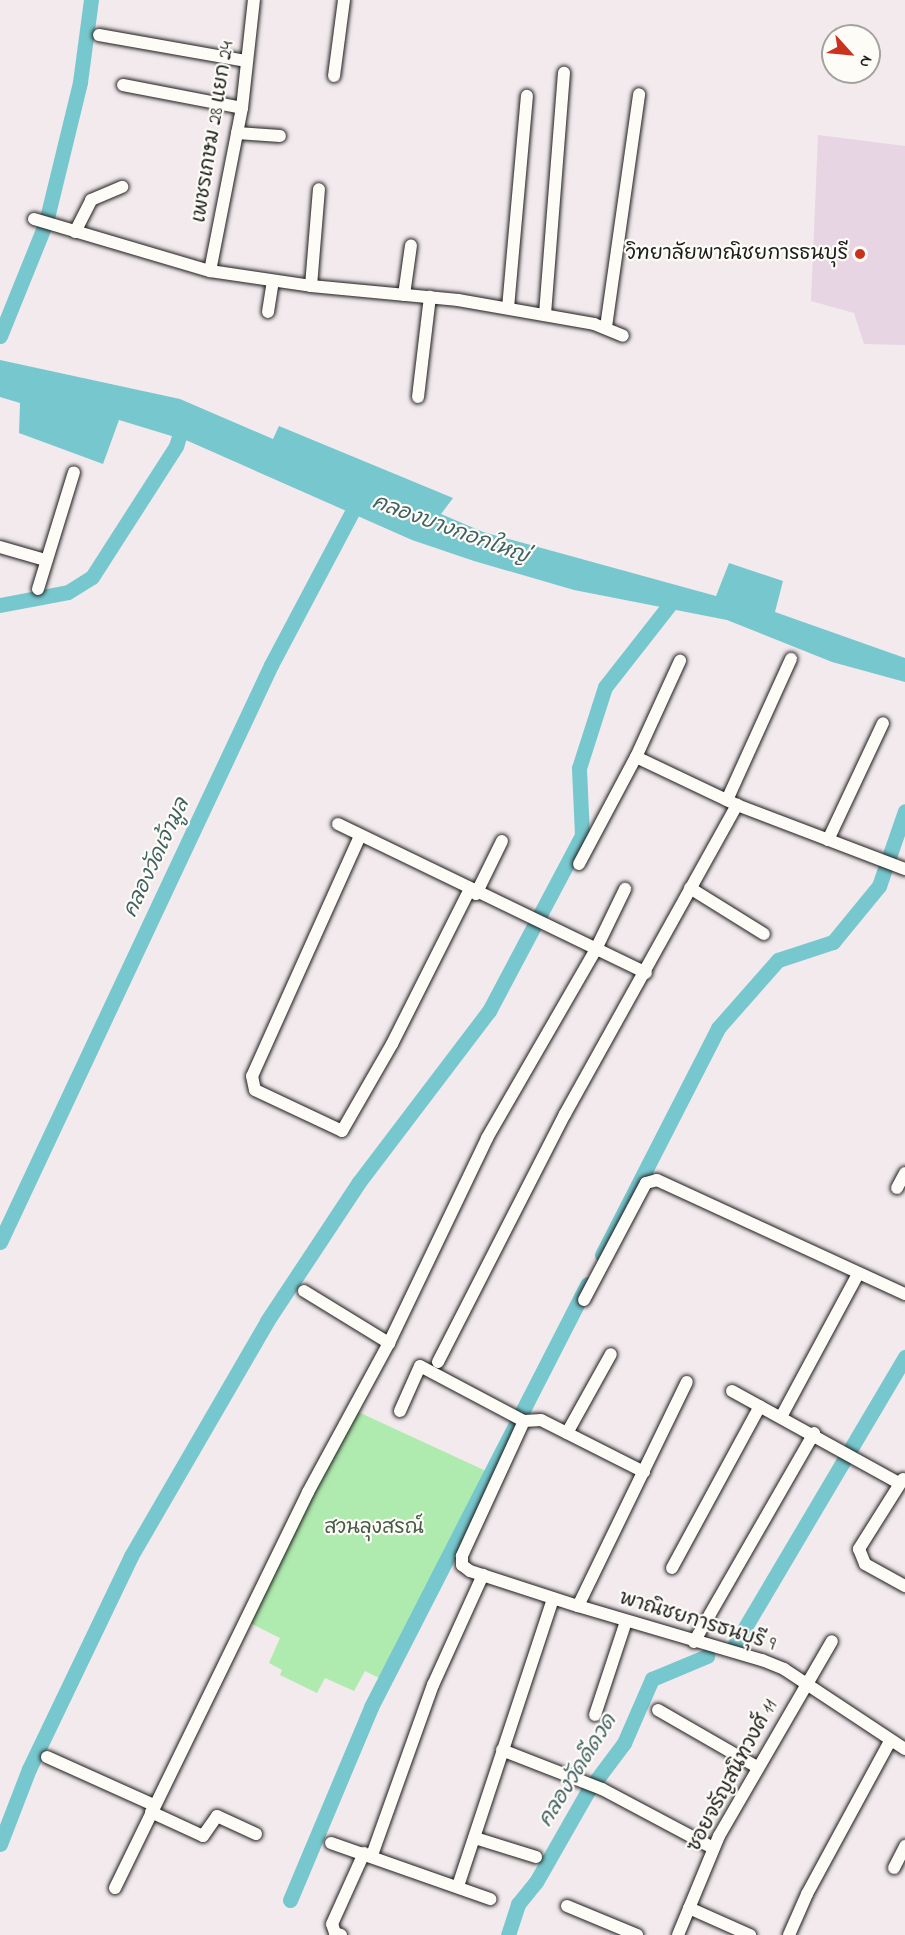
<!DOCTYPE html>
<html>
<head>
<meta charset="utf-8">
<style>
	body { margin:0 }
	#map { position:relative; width:905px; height:1935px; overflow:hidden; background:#f3eaee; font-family:"Indie Flower","Playpen Sans Thai",sans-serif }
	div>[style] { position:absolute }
	.built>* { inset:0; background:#e7d5e3 }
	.green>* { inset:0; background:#afeaaf }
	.water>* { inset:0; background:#77c8ce }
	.canal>* { height:15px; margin:-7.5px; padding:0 7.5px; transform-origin:7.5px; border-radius:7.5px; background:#77c8ce }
	.roads { filter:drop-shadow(0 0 2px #1c1c1c) drop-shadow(0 0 2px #1c1c1c) }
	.street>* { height:12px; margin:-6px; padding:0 6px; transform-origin:6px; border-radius:6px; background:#fdfcf7 }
	.dots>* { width:16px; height:16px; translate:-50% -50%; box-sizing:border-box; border:3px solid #fdfcf7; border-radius:50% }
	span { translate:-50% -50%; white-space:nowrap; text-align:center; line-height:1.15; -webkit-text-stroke:4.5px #fdfcf7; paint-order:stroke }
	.street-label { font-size:20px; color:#1c1c1c }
	.poi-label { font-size:20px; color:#1c1c1c }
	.right { translate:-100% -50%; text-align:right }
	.park-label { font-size:20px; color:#485a48 }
	.water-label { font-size:21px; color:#406163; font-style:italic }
	.north { position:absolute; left:821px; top:24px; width:60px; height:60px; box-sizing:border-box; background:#fdfcf7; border:2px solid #a3a29f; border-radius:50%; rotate:117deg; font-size:16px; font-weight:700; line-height:24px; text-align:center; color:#1c1c1c }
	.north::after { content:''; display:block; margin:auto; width:21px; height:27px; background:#c8321e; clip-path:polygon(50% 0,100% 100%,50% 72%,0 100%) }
</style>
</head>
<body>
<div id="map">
	<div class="built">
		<i style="clip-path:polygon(818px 135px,905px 146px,905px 345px,864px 344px,854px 313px,811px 301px)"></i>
	</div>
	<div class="green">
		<i style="clip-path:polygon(354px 1410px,486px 1471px,381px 1679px,365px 1671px,354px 1691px,325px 1678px,317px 1693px,280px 1675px,282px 1670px,269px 1663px,280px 1638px,246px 1621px)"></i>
	</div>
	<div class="water">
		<i style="clip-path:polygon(0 360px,180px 399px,273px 439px,279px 426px,453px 498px,441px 514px,483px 532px,716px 596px,729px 563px,783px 581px,775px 612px,905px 658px,905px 682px,832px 662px,727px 620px,574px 590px,474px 561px,412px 540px,188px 441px,119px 420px,103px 464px,19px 433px,20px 403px,0 397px)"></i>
	</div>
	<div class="canal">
		<i style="left:0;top:336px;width:123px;rotate:-68deg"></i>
		<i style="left:46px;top:222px;width:144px;rotate:-76.3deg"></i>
		<i style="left:80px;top:82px;width:83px;rotate:-82.4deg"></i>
		<i style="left:0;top:605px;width:69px;rotate:-10.8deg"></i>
		<i style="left:68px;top:592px;width:28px;rotate:-32deg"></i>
		<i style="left:92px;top:577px;width:156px;rotate:-57.3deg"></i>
		<i style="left:176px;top:446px;width:28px;rotate:-72deg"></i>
		<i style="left:0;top:1242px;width:637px;rotate:-64.84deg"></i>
		<i style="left:271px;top:665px;width:192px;rotate:-62.1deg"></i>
		<i style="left:602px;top:1255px;width:255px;rotate:-62.9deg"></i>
		<i style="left:718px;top:1028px;width:91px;rotate:-48.6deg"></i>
		<i style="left:778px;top:960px;width:58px;rotate:-18.1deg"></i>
		<i style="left:833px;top:942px;width:72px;rotate:-50.6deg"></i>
		<i style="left:879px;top:886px;width:79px;rotate:-70.9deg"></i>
		<i style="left:734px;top:1646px;width:336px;rotate:-59.4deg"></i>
		<i style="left:0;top:1844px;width:80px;rotate:-68.9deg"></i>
		<i style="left:29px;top:1769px;width:236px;rotate:-64.4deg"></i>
		<i style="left:131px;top:1556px;width:272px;rotate:-59.9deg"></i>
		<i style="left:267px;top:1321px;width:167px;rotate:-56.5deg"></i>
		<i style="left:359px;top:1182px;width:215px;rotate:-52.8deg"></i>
		<i style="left:489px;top:1011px;width:199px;rotate:-62.1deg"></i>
		<i style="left:582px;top:835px;width:67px;rotate:-92.6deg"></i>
		<i style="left:579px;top:768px;width:85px;rotate:-72.2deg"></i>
		<i style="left:605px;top:687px;width:118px;rotate:-51.9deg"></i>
		<i style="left:290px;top:1900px;width:209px;rotate:-67.2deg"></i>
		<i style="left:371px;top:1707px;width:475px;rotate:-62.9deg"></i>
		<i style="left:508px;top:1935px;width:33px;rotate:-72deg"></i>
		<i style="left:518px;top:1904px;width:28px;rotate:-51deg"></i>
		<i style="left:536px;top:1882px;width:105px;rotate:-60.3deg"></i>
		<i style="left:588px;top:1791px;width:60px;rotate:-53.1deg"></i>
		<i style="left:624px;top:1743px;width:70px;rotate:-66.4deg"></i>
		<i style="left:652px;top:1679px;width:60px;rotate:-22.7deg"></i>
	</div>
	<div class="roads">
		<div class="street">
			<i style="left:99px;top:35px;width:150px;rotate:10deg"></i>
			<i style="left:334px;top:76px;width:77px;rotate:-82.5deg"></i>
			<i style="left:123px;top:85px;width:121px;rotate:10.9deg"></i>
			<i style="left:237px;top:133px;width:43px;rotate:4deg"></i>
			<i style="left:34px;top:219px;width:184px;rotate:16.5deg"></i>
			<i style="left:210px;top:271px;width:102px;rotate:8.4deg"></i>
			<i style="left:311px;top:286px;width:148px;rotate:5.4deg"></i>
			<i style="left:458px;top:300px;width:138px;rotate:10deg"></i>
			<i style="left:594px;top:324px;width:31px;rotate:22deg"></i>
			<i style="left:75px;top:232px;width:36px;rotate:-63deg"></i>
			<i style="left:91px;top:200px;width:34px;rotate:-23deg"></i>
			<i style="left:210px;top:271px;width:166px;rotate:-78.9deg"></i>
			<i style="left:242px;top:108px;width:109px;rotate:-83.7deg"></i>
			<i style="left:311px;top:286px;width:97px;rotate:-85.3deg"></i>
			<i style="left:404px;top:295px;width:50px;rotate:-82deg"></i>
			<i style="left:508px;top:308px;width:213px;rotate:-84.9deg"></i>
			<i style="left:268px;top:312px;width:30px;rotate:-81deg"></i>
			<i style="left:545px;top:314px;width:242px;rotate:-85.5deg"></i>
			<i style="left:606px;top:327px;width:235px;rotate:-81.9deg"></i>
			<i style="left:418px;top:397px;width:101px;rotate:-83.2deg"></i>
			<i style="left:0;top:547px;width:47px;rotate:16.1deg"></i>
			<i style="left:38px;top:589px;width:122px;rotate:-72.9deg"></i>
			<i style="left:636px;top:757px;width:112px;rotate:25.4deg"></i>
			<i style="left:737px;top:805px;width:180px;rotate:20.9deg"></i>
			<i style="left:727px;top:800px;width:155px;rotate:-65.6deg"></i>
			<i style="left:338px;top:824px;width:342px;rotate:25.8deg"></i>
			<i style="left:360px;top:836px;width:263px;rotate:114.2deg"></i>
			<i style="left:252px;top:1076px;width:14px;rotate:78deg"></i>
			<i style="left:255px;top:1090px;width:96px;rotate:25.2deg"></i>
			<i style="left:342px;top:1131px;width:100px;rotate:-60.1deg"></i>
			<i style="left:392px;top:1044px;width:171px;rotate:-63.3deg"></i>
			<i style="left:828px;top:840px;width:129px;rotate:-64.8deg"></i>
			<i style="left:579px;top:864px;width:121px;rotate:-62deg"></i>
			<i style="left:636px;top:757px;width:106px;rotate:-65.4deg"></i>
			<i style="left:690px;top:888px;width:87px;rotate:31.9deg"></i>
			<i style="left:476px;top:894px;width:59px;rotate:-63.9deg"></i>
			<i style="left:897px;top:1188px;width:17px;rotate:-62deg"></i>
			<i style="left:304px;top:1291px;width:100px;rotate:31.5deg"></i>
			<i style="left:584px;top:1300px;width:132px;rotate:-62.1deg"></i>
			<i style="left:646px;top:1183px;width:11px;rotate:-15deg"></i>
			<i style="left:657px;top:1180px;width:273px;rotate:24.7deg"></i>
			<i style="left:438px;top:1362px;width:279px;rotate:-62.9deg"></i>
			<i style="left:565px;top:1114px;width:354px;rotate:-60.9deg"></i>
			<i style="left:732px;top:1391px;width:191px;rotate:28.9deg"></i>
			<i style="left:400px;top:1411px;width:49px;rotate:-66deg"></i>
			<i style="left:420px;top:1366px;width:118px;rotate:27.9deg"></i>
			<i style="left:781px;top:1417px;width:162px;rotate:-61.7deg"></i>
			<i style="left:567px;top:1433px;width:90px;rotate:-60.9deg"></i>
			<i style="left:644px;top:1472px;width:115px;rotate:-153.2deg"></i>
			<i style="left:541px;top:1420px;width:17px;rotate:177deg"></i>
			<i style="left:524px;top:1421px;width:149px;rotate:114.7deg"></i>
			<i style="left:462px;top:1556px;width:9px;rotate:90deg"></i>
			<i style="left:462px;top:1565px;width:10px;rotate:37deg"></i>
			<i style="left:470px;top:1571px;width:114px;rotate:18deg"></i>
			<i style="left:578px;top:1606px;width:192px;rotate:16.4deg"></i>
			<i style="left:762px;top:1660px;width:24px;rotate:22deg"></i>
			<i style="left:784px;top:1669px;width:145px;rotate:33.5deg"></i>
			<i style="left:903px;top:1479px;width:83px;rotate:122.2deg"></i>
			<i style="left:859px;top:1549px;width:16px;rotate:68deg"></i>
			<i style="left:865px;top:1564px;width:46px;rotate:28.8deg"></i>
			<i style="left:672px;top:1568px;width:184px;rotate:-61.5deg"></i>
			<i style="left:578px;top:1606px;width:249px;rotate:-64.1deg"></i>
			<i style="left:694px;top:1642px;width:241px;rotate:-60.1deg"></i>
			<i style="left:658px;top:1710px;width:114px;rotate:29.9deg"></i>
			<i style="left:595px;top:1715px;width:99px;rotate:-71.7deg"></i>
			<i style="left:502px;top:1750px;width:107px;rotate:21.3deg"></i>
			<i style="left:602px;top:1789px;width:126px;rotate:28deg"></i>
			<i style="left:47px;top:1757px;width:117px;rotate:24.2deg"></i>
			<i style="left:151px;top:1812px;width:57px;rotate:24.8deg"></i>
			<i style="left:203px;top:1836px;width:24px;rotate:-55deg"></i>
			<i style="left:217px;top:1816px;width:43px;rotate:24.8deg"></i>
			<i style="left:475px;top:1838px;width:64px;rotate:17.3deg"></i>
			<i style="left:331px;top:1843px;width:169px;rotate:19.4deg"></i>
			<i style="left:372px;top:1855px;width:181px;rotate:-70.3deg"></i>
			<i style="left:433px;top:1685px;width:121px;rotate:-65.6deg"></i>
			<i style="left:894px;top:1868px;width:25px;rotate:-63deg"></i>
			<i style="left:458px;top:1886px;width:303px;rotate:-71.7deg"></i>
			<i style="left:115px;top:1888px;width:441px;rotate:-64deg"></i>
			<i style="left:308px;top:1492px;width:170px;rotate:-61.5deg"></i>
			<i style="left:389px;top:1343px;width:227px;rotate:-64.4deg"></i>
			<i style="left:487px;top:1138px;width:218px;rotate:-60deg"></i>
			<i style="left:596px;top:949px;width:67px;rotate:-64.2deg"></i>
			<i style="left:567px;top:1906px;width:76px;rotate:22.5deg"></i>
			<i style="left:689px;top:1908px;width:67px;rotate:23.9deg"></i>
			<i style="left:341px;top:1935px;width:6px;rotate:-162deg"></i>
			<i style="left:335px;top:1933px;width:9px;rotate:-108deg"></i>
			<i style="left:332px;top:1924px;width:78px;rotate:-65.7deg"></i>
			<i style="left:678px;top:1935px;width:107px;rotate:-67.5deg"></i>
			<i style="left:719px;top:1836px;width:225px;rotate:-59.9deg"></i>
			<i style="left:789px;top:1935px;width:45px;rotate:-66.3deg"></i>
			<i style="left:807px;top:1894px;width:174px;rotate:-61.5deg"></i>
		</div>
	</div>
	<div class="dots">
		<i style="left:860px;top:254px;background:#c8321e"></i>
	</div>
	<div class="street-label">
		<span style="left:214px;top:132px;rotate:-81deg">เพชรเกษม 28 แยก 24</span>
		<span style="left:697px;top:1622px;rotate:17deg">พาณิชยการธนบุรี 9</span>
		<span style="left:733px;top:1776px;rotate:-62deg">ซอยจรัญสนิทวงศ์ 11</span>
	</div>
	<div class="poi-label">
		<span class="right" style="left:848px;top:254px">วิทยาลัยพาณิชยการธนบุรี</span>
	</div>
	<div class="park-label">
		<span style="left:374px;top:1528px">สวนลุงสรณ์</span>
	</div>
	<div class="water-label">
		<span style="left:450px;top:530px;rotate:20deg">คลองบางกอกใหญ่</span>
		<span style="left:157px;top:858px;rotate:-65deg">คลองวัดเจ้ามูล</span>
		<span style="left:578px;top:1771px;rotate:-58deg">คลองวัดดีดวด</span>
	</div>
	<div class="north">N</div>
</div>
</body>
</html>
